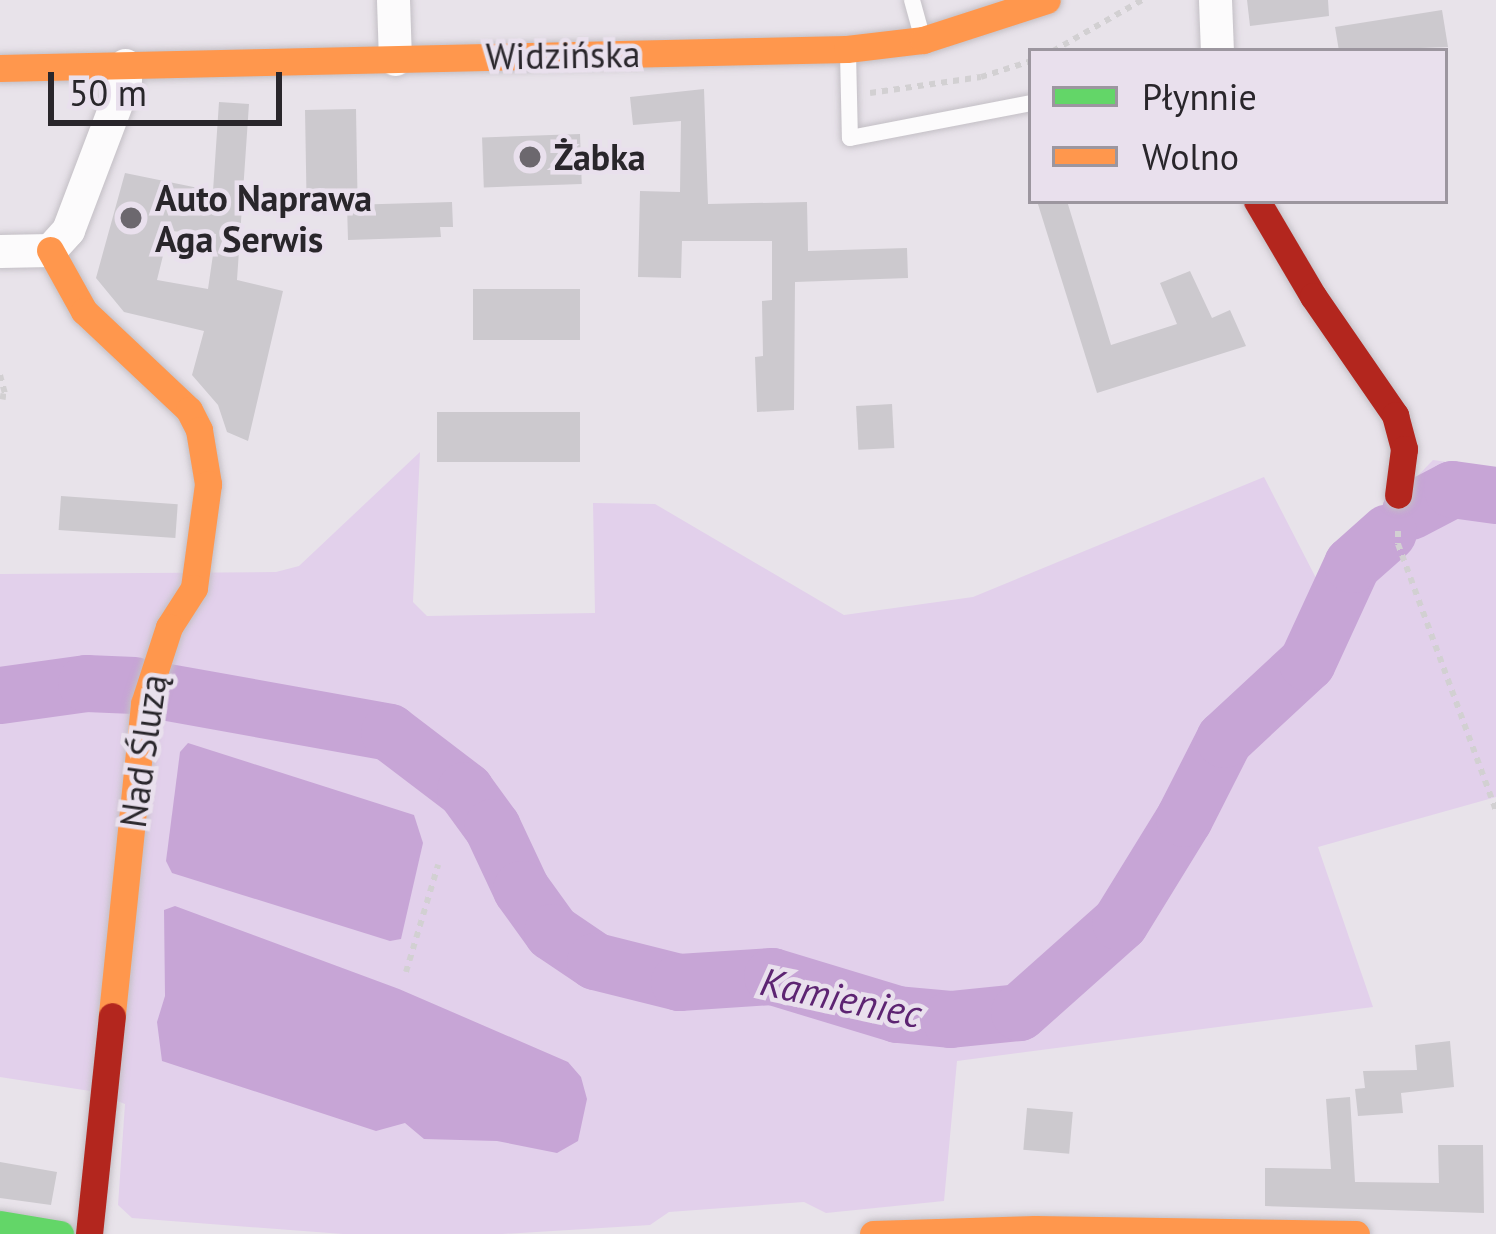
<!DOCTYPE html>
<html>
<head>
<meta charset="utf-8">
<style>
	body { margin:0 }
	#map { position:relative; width:1496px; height:1234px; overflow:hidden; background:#e8e3ea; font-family:"PT Sans",sans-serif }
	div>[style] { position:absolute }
	.green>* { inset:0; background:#e2d0eb }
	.water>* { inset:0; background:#c7a5d6 }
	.river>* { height:57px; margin:-28.5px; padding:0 28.5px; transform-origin:28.5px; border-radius:28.5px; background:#c7a5d6 }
	.building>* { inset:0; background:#ccc9ce; transform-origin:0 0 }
	.path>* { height:6px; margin-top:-3px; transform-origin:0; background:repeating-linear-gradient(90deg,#d2d0d2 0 6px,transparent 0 12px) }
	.roads { filter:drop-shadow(0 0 3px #c3bfc5) drop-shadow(0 0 3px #c3bfc5) }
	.lane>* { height:16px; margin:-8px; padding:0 8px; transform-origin:8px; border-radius:8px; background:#fcfbfc }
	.street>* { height:33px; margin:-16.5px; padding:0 16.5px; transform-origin:16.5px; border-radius:16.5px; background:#fcfbfc }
	.fast>* { height:27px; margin:-13.5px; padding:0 13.5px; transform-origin:13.5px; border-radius:13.5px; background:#63d668 }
	.slow>* { height:27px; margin:-13.5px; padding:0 13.5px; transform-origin:13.5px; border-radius:13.5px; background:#ff974d }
	.jam>* { height:27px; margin:-13.5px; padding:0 13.5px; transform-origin:13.5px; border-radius:13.5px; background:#b3261e }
	.dots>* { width:33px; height:33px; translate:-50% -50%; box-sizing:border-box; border:6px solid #e9e0ed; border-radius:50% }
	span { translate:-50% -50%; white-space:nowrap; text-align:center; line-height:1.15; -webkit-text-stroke:9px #e9e0ed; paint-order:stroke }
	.street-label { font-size:36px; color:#29262b }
	.poi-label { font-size:36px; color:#29262b; font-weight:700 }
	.left { translate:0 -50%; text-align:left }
	.water-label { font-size:39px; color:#5d2472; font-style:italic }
	.legend { position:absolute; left:1028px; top:48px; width:420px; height:156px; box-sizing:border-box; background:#e9e0ed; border:3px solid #9c969f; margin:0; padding:15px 21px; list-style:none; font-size:36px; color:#29262b }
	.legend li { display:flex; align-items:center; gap:24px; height:60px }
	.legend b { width:60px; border:3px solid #9c969f }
	.scale { position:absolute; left:48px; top:72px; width:234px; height:54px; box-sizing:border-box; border:6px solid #29262b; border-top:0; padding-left:15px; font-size:36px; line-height:42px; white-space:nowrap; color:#29262b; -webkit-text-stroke:9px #e9e0ed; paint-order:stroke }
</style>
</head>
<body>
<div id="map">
	<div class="green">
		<i style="clip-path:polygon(420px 452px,413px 602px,427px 616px,595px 613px,593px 503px,655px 504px,844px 615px,973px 597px,1264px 477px,1317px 580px,1433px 460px,1496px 469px,1496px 797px,1318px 847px,1373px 1007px,957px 1061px,944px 1201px,826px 1213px,804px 1202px,669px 1212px,650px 1225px,502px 1234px,343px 1234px,132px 1218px,118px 1205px,125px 1104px,90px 1091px,0 1077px,0 574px,276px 572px,299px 566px)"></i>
	</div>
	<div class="water">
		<i style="clip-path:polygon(188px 743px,414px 815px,423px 843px,401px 939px,390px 941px,172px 873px,166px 861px,180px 752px)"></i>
		<i style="clip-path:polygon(175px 906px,399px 989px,568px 1062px,581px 1077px,587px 1099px,578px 1141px,557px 1153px,497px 1141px,424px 1139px,405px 1123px,376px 1131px,162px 1061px,157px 1022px,165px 996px,164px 910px)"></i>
	</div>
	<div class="river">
		<i style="left:1410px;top:511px;width:47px;rotate:-27.6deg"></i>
		<i style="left:1452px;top:489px;width:44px;rotate:7.8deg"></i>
		<i style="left:162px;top:691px;width:231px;rotate:10.2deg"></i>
		<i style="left:389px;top:732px;width:96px;rotate:37.3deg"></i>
		<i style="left:465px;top:790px;width:46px;rotate:53.9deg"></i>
		<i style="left:492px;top:827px;width:68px;rotate:64.9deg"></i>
		<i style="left:521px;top:889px;width:53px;rotate:54.2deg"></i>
		<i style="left:552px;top:932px;width:52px;rotate:34deg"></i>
		<i style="left:595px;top:961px;width:87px;rotate:14deg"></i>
		<i style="left:679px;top:982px;width:93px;rotate:-3.7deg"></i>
		<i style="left:772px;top:976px;width:131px;rotate:16.9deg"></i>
		<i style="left:897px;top:1014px;width:53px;rotate:5.4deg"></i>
		<i style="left:950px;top:1019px;width:69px;rotate:-5.8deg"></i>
		<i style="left:1019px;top:1012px;width:135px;rotate:-41.7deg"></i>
		<i style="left:1120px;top:922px;width:122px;rotate:-58.4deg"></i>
		<i style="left:1184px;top:818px;width:89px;rotate:-63.1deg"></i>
		<i style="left:1224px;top:739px;width:113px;rotate:-42.9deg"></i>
		<i style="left:1307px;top:662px;width:108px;rotate:-65.3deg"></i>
		<i style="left:1352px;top:564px;width:48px;rotate:-41.6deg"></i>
		<i style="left:0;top:695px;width:87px;rotate:-7.9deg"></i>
		<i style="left:86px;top:683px;width:48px;rotate:2.4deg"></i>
	</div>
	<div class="building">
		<i style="clip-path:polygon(1247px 0,1328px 0,1329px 16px,1250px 26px)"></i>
		<i style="clip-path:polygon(1442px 10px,1448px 47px,1339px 51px,1335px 27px)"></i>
		<i style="clip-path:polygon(704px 89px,708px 204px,807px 202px,808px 251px,907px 248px,908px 278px,795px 282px,794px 410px,757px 412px,755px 357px,763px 356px,762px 301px,772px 300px,772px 241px,682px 241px,681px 278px,638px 277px,640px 191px,680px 192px,681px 121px,633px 125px,630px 97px)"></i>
		<i style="clip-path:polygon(evenodd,219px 102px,249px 104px,237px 280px,283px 291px,248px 441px,227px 432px,218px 405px,192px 375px,204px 331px,124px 312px,96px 278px,125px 173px,213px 191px,219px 102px,169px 231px,216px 234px,208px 289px,157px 280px,169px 231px)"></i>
		<i style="left:356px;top:109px;width:90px;height:51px;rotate:89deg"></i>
		<i style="left:580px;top:134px;width:50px;height:98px;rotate:88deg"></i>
		<i style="clip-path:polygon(1037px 201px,1067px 201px,1111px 345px,1177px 324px,1160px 283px,1190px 271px,1212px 318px,1230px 310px,1246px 346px,1097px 393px)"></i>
		<i style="clip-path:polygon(452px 202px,453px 227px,440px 227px,441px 237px,348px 240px,347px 205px)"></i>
		<i style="left:580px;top:289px;width:51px;height:107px;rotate:90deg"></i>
		<i style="left:892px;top:404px;width:44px;height:36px;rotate:87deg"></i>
		<i style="left:437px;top:412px;width:143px;height:50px"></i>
		<i style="left:61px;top:496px;width:117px;height:34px;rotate:4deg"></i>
		<i style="clip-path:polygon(1450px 1041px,1454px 1087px,1401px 1093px,1403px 1113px,1358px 1116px,1355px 1089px,1365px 1088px,1363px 1071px,1417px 1070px,1415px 1045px)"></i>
		<i style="clip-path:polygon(1350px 1097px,1355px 1182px,1439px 1183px,1438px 1145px,1483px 1145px,1484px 1213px,1265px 1206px,1265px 1168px,1331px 1169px,1326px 1099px)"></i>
		<i style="left:1027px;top:1108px;width:46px;height:42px;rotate:5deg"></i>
		<i style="clip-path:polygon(0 1162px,57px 1172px,51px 1205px,0 1198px)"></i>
	</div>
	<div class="path">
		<i style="left:1053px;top:51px;width:103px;rotate:-29.8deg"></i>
		<i style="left:870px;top:93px;width:112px;rotate:-8.2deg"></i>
		<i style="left:981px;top:77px;width:52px;rotate:-17.7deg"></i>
		<i style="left:0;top:375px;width:23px;rotate:75deg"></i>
		<i style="left:6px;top:397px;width:6px;rotate:-171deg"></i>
		<i style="left:1398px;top:531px;width:13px;rotate:90deg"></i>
		<i style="left:1398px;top:544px;width:283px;rotate:69.8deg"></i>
		<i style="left:406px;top:972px;width:112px;rotate:-73.3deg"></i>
	</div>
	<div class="roads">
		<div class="lane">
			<i style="left:912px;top:0;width:41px;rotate:74.6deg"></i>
			<i style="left:848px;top:53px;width:85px;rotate:88.7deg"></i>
			<i style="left:850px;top:138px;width:184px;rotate:-10.9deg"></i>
		</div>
		<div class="street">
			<i style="left:393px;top:0;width:59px;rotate:88.1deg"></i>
			<i style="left:1215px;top:0;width:51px;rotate:87.8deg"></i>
			<i style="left:0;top:251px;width:50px;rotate:-1.1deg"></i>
			<i style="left:50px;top:250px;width:27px;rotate:-48deg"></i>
			<i style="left:68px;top:230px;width:160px;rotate:-69.2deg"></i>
			<i style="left:125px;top:80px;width:15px;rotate:-90deg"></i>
		</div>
		<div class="fast">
			<i style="left:0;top:1224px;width:61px;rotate:9.5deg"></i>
		</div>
		<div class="slow">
			<i style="left:0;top:68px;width:847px;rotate:-1.29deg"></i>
			<i style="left:847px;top:49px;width:77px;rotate:-6.8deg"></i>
			<i style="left:923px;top:40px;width:130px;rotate:-17.9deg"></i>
			<i style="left:50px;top:250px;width:70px;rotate:60.9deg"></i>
			<i style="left:84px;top:311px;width:144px;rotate:43.3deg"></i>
			<i style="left:189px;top:410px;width:22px;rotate:63deg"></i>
			<i style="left:199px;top:430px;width:55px;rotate:80.5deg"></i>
			<i style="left:208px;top:484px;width:105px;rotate:97.7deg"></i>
			<i style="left:194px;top:588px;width:46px;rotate:122.7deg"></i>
			<i style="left:169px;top:627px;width:81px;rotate:108deg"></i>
			<i style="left:144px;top:704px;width:314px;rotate:95.9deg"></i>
			<i style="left:873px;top:1234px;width:162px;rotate:-1.8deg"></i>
			<i style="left:1035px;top:1229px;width:321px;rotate:0.9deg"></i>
		</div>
		<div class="jam">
			<i style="left:1257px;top:201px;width:110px;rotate:59.5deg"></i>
			<i style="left:1313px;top:296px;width:145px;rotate:55.4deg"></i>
			<i style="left:1395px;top:415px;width:35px;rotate:75deg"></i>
			<i style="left:1404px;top:449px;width:46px;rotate:97.4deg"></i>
			<i style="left:89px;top:1234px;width:219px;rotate:-84deg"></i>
		</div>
	</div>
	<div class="dots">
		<i style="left:530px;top:157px;background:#6c686e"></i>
		<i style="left:131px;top:218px;background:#6c686e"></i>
	</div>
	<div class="street-label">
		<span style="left:563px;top:55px;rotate:-1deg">Widzińska</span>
		<span style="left:143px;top:751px;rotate:-82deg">Nad Śluzą</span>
	</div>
	<div class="poi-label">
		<span class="left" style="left:554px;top:157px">Żabka</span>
		<span class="left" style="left:155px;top:218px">Auto Naprawa<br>Aga Serwis</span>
	</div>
	<div class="water-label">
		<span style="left:841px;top:998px;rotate:12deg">Kamieniec</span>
	</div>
	<ul class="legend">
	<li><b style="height:15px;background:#63d668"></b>Płynnie</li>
	<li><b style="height:15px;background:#ff974d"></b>Wolno</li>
	</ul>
	<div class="scale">50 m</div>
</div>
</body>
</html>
